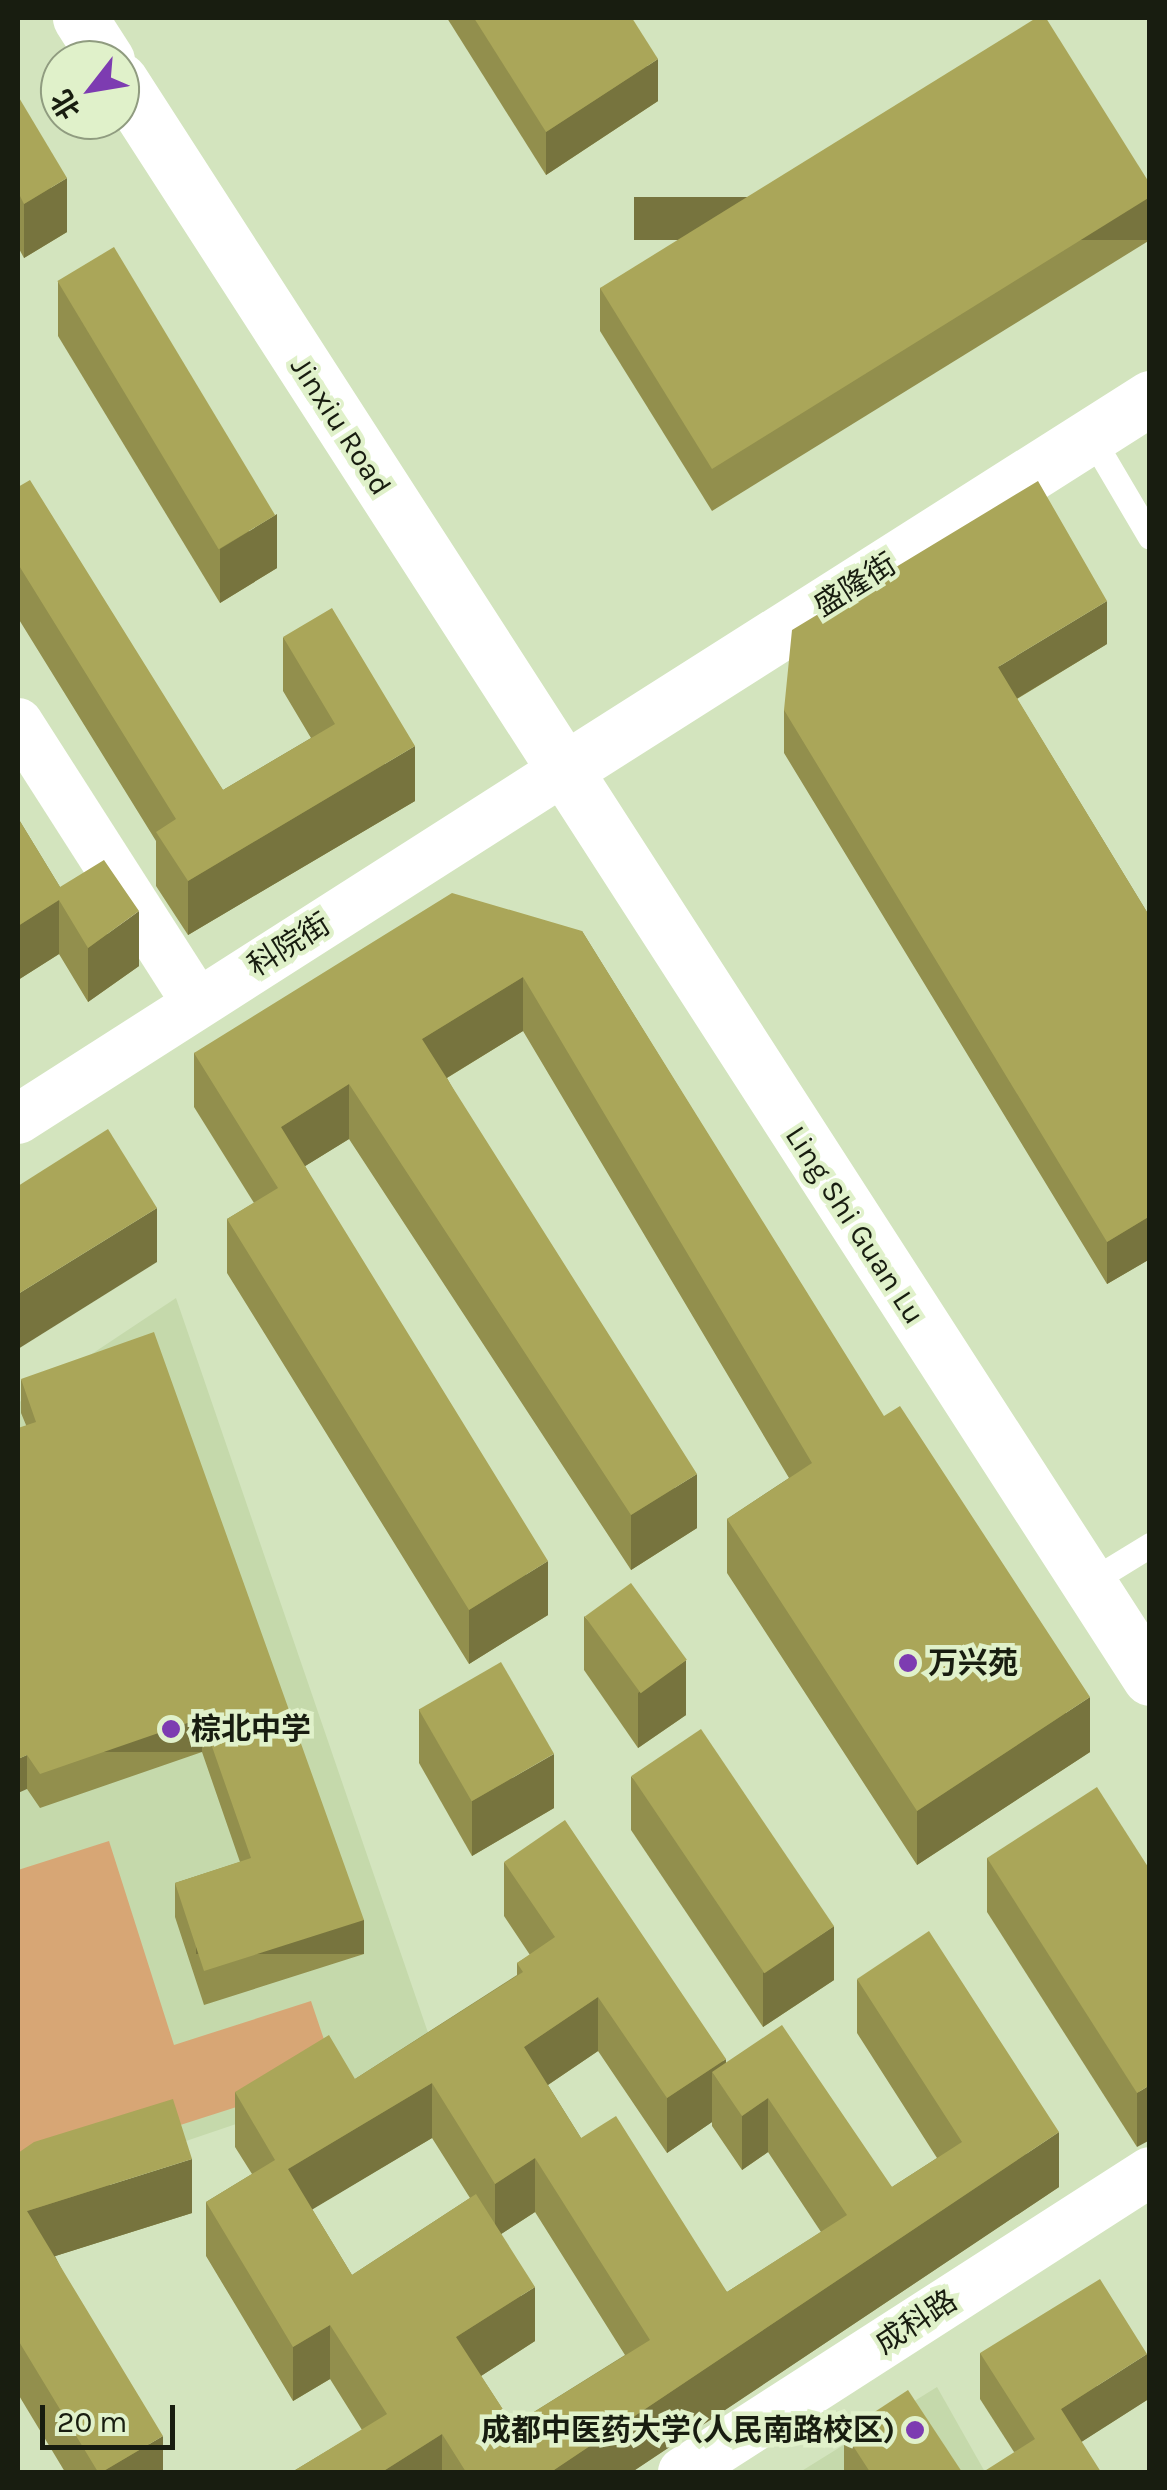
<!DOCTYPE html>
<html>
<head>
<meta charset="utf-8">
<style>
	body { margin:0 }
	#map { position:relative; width:1167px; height:2490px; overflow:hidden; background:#d3e4be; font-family:Karla,"Noto Sans SC",sans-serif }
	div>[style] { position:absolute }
	.built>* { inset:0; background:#c5d9ab }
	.green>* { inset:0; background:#d7a675 }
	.service>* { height:25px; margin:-12.5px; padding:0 12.5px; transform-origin:12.5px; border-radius:12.5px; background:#fff }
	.minor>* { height:50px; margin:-25px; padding:0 25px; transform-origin:25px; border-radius:25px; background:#fff }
	.tertiary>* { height:55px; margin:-27.5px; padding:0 27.5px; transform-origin:27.5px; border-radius:27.5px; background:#fff }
	.secondary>* { height:55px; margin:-27.5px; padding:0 27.5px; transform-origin:27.5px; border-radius:27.5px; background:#fff }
	.wall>* { inset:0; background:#928f4d }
	.shaded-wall>* { inset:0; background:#77743e; transform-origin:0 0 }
	.building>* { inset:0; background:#aaa659; transform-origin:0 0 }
	.dots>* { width:28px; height:28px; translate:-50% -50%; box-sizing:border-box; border:5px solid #e0f1ca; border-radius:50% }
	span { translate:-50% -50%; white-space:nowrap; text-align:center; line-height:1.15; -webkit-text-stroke:9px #e0f1ca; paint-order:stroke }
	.street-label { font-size:30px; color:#181d10 }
	.poi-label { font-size:30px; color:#181d10; font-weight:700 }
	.left { translate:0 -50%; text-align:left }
	.right { translate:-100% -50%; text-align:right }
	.frame { position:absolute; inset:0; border:20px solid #181d10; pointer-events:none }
	.north { position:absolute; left:40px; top:40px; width:100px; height:100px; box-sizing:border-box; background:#e0f1ca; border:2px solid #909c80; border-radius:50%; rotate:239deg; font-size:28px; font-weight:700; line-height:40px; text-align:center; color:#181d10 }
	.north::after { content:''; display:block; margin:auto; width:35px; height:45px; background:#7d3cb1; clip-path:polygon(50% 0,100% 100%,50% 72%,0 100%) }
	.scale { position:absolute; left:40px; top:2405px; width:135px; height:45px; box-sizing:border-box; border:5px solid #181d10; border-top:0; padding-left:12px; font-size:30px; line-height:35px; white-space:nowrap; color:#181d10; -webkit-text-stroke:8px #e0f1ca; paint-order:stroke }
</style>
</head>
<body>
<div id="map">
	<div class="built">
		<i style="clip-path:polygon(176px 1298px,436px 2056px,18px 2198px,18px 1403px)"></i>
		<i style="clip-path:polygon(937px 2387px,985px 2472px,800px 2472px)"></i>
	</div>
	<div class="green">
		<i style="clip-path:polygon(109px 1841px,174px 2045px,311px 2001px,336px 2075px,18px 2177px,18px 1870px)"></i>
	</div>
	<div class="service">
		<i style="left:1090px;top:435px;width:118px;rotate:59.5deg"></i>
		<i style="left:1088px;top:1583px;width:73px;rotate:-31.5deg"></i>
	</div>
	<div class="minor">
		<i style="left:18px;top:723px;width:332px;rotate:57.4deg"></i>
		<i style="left:18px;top:1119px;width:644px;rotate:-32.58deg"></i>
		<i style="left:683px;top:2472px;width:555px;rotate:-32.72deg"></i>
	</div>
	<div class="tertiary">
		<i style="left:561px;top:772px;width:698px;rotate:-32.41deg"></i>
	</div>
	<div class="secondary">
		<i style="left:80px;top:18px;width:50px;rotate:57.3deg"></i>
		<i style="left:120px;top:80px;width:1901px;rotate:57.2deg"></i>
	</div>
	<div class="wall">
		<i style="clip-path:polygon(447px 18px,632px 18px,658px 101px,546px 175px)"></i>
		<i style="clip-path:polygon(18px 96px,67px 232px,24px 258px,18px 247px)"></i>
		<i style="clip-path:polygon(1150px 184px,1150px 240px,712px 511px,600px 331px,600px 288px)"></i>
		<i style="clip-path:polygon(58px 281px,277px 568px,220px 603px,58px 336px)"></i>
		<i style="clip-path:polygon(18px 487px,223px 790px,311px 738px,283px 691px,283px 637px,415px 801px,188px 935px,156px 886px,156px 841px,18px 618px)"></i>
		<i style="clip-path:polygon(1107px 644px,1017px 699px,1150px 917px,1150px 1259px,1107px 1284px,784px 753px,784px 710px)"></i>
		<i style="clip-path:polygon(18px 818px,60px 887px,139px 966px,88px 1002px,59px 954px,18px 980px)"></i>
		<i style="clip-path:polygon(582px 931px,1090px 1752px,917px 1865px,727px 1573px,727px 1519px,789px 1478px,523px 1031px,447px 1078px,697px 1528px,631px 1570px,349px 1139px,305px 1166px,548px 1615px,469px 1664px,227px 1273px,227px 1219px,254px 1203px,194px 1107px,194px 1053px)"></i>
		<i style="clip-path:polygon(21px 1379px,364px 1954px,204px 2005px,175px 1917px,175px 1883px,240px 1862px,202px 1752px,40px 1808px,27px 1789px,26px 1425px,21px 1413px)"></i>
		<i style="clip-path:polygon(584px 1616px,686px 1715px,638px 1748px,584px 1670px)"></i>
		<i style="clip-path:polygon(419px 1709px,554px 1808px,472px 1856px,419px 1763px)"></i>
		<i style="clip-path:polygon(631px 1776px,834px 1980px,763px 2027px,631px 1830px)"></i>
		<i style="clip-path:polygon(987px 1858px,1150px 1870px,1137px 2147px,987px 1912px)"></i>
		<i style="clip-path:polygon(evenodd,504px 1862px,726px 2063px,892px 2187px,937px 2158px,857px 2033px,857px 1979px,1059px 2187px,632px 2472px,292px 2472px,362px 2430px,330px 2379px,293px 2401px,206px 2256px,206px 2202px,252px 2174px,235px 2147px,235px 2092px,355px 2079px,517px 1975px,517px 1963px,530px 1955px,504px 1916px,504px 1862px,598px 2051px,667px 2153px,712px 2122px,712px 2126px,742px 2170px,768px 2152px,821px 2232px,727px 2292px,581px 2138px,548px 2085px,598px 2051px,504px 1862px,432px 2138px,470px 2198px,352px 2275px,312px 2209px,432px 2138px,504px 1862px,535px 2212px,625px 2355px,513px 2425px,481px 2376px,535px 2341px,501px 2234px,535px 2212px)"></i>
		<i style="clip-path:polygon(18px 2153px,192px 2213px,55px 2256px,163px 2472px,65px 2472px,18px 2394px)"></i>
		<i style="clip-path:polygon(980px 2353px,1147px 2400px,1081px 2442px,1014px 2452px,980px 2399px)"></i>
		<i style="clip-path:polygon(844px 2432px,962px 2472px,844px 2472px)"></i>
	</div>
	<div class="shaded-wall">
		<i style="clip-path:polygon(658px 59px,658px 101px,546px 175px,546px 132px)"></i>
		<i style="clip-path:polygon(67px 178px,67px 232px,24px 258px,24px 204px)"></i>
		<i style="left:1150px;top:197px;width:43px;height:516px;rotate:90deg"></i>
		<i style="clip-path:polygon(277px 514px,277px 568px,220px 603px,220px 549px)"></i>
		<i style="clip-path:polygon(1107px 601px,1107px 644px,998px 710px,998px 667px)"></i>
		<i style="clip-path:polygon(415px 746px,415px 801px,188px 935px,188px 881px)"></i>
		<i style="clip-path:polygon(59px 900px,59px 954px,18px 980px,18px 926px)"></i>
		<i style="clip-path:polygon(139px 911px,139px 966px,88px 1002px,88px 948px)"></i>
		<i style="clip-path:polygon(523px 977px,523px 1031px,422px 1093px,422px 1039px)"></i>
		<i style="clip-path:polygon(349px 1084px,349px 1139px,281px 1181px,281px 1127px)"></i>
		<i style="clip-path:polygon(157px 1208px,157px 1262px,18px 1349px,18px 1294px)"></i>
		<i style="clip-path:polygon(1150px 1216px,1150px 1259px,1107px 1284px,1107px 1242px)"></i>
		<i style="clip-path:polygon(697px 1474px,697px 1528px,631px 1570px,631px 1515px)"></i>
		<i style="clip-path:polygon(548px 1561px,548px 1615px,469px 1664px,469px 1610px)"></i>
		<i style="clip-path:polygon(686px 1660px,686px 1715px,638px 1748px,638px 1693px)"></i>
		<i style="clip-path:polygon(1090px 1697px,1090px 1752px,917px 1865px,917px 1811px)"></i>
		<i style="left:202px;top:1718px;width:34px;height:171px;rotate:90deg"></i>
		<i style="clip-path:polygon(554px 1754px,554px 1808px,472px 1856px,472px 1801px)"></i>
		<i style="clip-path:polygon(27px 1755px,27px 1789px,18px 1793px,18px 1759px)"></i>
		<i style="left:364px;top:1920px;width:34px;height:168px;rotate:90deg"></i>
		<i style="clip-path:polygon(834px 1926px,834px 1980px,763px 2027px,763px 1973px)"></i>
		<i style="clip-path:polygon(598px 1997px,598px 2051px,524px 2101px,524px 2047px)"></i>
		<i style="clip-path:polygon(726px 2059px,726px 2092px,712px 2072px,712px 2122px,667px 2153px,667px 2098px)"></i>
		<i style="clip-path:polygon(432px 2083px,432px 2138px,288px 2224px,288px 2169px)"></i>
		<i style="clip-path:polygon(1150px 2085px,1150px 2140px,1137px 2147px,1137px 2093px)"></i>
		<i style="clip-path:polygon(768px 2098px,768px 2152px,742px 2170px,742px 2116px)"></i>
		<i style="clip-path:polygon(1059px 2132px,1059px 2187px,632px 2472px,551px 2472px)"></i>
		<i style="clip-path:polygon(535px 2158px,535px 2212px,495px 2238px,495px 2184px)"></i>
		<i style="clip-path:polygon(192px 2159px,192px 2213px,27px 2265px,27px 2211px)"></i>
		<i style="clip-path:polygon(535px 2287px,535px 2341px,456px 2392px,456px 2337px)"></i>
		<i style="clip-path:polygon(330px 2325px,330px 2379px,293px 2401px,293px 2347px)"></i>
		<i style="clip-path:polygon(1147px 2354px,1147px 2400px,1061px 2455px,1061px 2409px)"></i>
		<i style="clip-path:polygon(442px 2434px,442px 2472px,382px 2472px)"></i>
		<i style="clip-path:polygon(163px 2436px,163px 2472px,102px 2472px)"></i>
	</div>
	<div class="building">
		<i style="clip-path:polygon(474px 18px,632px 18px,658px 59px,546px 132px)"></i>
		<i style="clip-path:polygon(1036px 18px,1046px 18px,1150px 184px,1150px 197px,712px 469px,600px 288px)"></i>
		<i style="clip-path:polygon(18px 96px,67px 178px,24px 204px,18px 192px)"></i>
		<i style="left:114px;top:247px;width:313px;height:66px;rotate:59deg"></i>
		<i style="clip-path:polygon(30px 480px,223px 790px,335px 724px,283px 637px,332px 608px,415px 746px,188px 881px,156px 832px,176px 819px,18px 564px,18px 487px)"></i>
		<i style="clip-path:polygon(1038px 481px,1107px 601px,998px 667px,1150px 917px,1150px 1216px,1107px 1242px,784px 710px,792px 630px)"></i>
		<i style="clip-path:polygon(18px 818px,60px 887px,104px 860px,139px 911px,88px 948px,59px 900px,18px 926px)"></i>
		<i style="clip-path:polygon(452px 893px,582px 931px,884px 1416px,900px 1406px,1090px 1697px,917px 1811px,727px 1519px,812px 1463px,523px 977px,422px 1039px,697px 1474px,631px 1515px,349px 1084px,281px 1127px,548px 1561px,469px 1610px,227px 1219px,278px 1188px,194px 1053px)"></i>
		<i style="clip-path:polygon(108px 1129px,157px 1208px,18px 1294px,18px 1186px)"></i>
		<i style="clip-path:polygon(154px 1332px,364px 1920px,204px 1971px,175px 1883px,251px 1858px,202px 1718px,40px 1774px,27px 1755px,18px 1759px,18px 1428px,36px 1422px,21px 1379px)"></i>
		<i style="left:631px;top:1583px;width:95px;height:57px;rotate:54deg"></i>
		<i style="left:501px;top:1662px;width:106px;height:95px;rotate:60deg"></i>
		<i style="left:701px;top:1729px;width:238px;height:84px;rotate:56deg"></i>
		<i style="clip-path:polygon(1097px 1787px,1150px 1870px,1150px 2085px,1137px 2093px,987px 1858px)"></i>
		<i style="clip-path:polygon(evenodd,565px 1820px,726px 2059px,667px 2098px,598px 1997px,524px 2047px,581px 2138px,616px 2116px,727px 2292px,847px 2215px,768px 2098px,742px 2116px,712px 2072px,782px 2025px,892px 2187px,962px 2142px,857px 1979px,929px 1931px,1059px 2132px,551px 2472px,466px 2472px,442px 2434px,382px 2472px,292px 2472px,387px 2414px,330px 2325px,293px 2347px,206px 2202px,275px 2160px,235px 2092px,329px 2035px,355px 2079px,523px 1972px,517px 1963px,555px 1937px,504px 1862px,565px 1820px,432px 2083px,495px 2184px,535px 2158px,650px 2340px,513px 2425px,456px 2337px,535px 2287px,476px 2194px,352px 2275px,288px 2169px,432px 2083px)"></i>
		<i style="clip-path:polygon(173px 2099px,192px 2159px,27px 2211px,163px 2436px,102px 2472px,98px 2472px,18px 2340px,18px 2153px,34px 2142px)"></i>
		<i style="clip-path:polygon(1100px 2279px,1147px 2354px,1061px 2409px,1101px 2472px,983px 2472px,1035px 2439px,980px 2353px)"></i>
		<i style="clip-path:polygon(908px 2390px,962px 2472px,870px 2472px,844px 2432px)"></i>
	</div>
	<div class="dots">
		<i style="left:908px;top:1663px;background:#7d3cb1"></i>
		<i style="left:171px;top:1729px;background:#7d3cb1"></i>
		<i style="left:915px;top:2430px;background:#7d3cb1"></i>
	</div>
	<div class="street-label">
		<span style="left:341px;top:426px;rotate:57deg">Jinxiu Road</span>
		<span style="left:855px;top:585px;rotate:-32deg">盛隆街</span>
		<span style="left:289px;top:945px;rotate:-32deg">科院街</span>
		<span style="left:855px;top:1225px;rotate:57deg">Ling Shi Guan Lu</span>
		<span style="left:916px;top:2322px;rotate:-33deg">成科路</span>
	</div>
	<div class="poi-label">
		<span class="left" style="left:928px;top:1663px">万兴苑</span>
		<span class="left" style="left:191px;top:1729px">棕北中学</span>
		<span class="right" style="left:895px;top:2430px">成都中医药大学(人民南路校区)</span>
	</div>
	<div class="frame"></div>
	<div class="north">北</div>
	<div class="scale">20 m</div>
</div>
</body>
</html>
